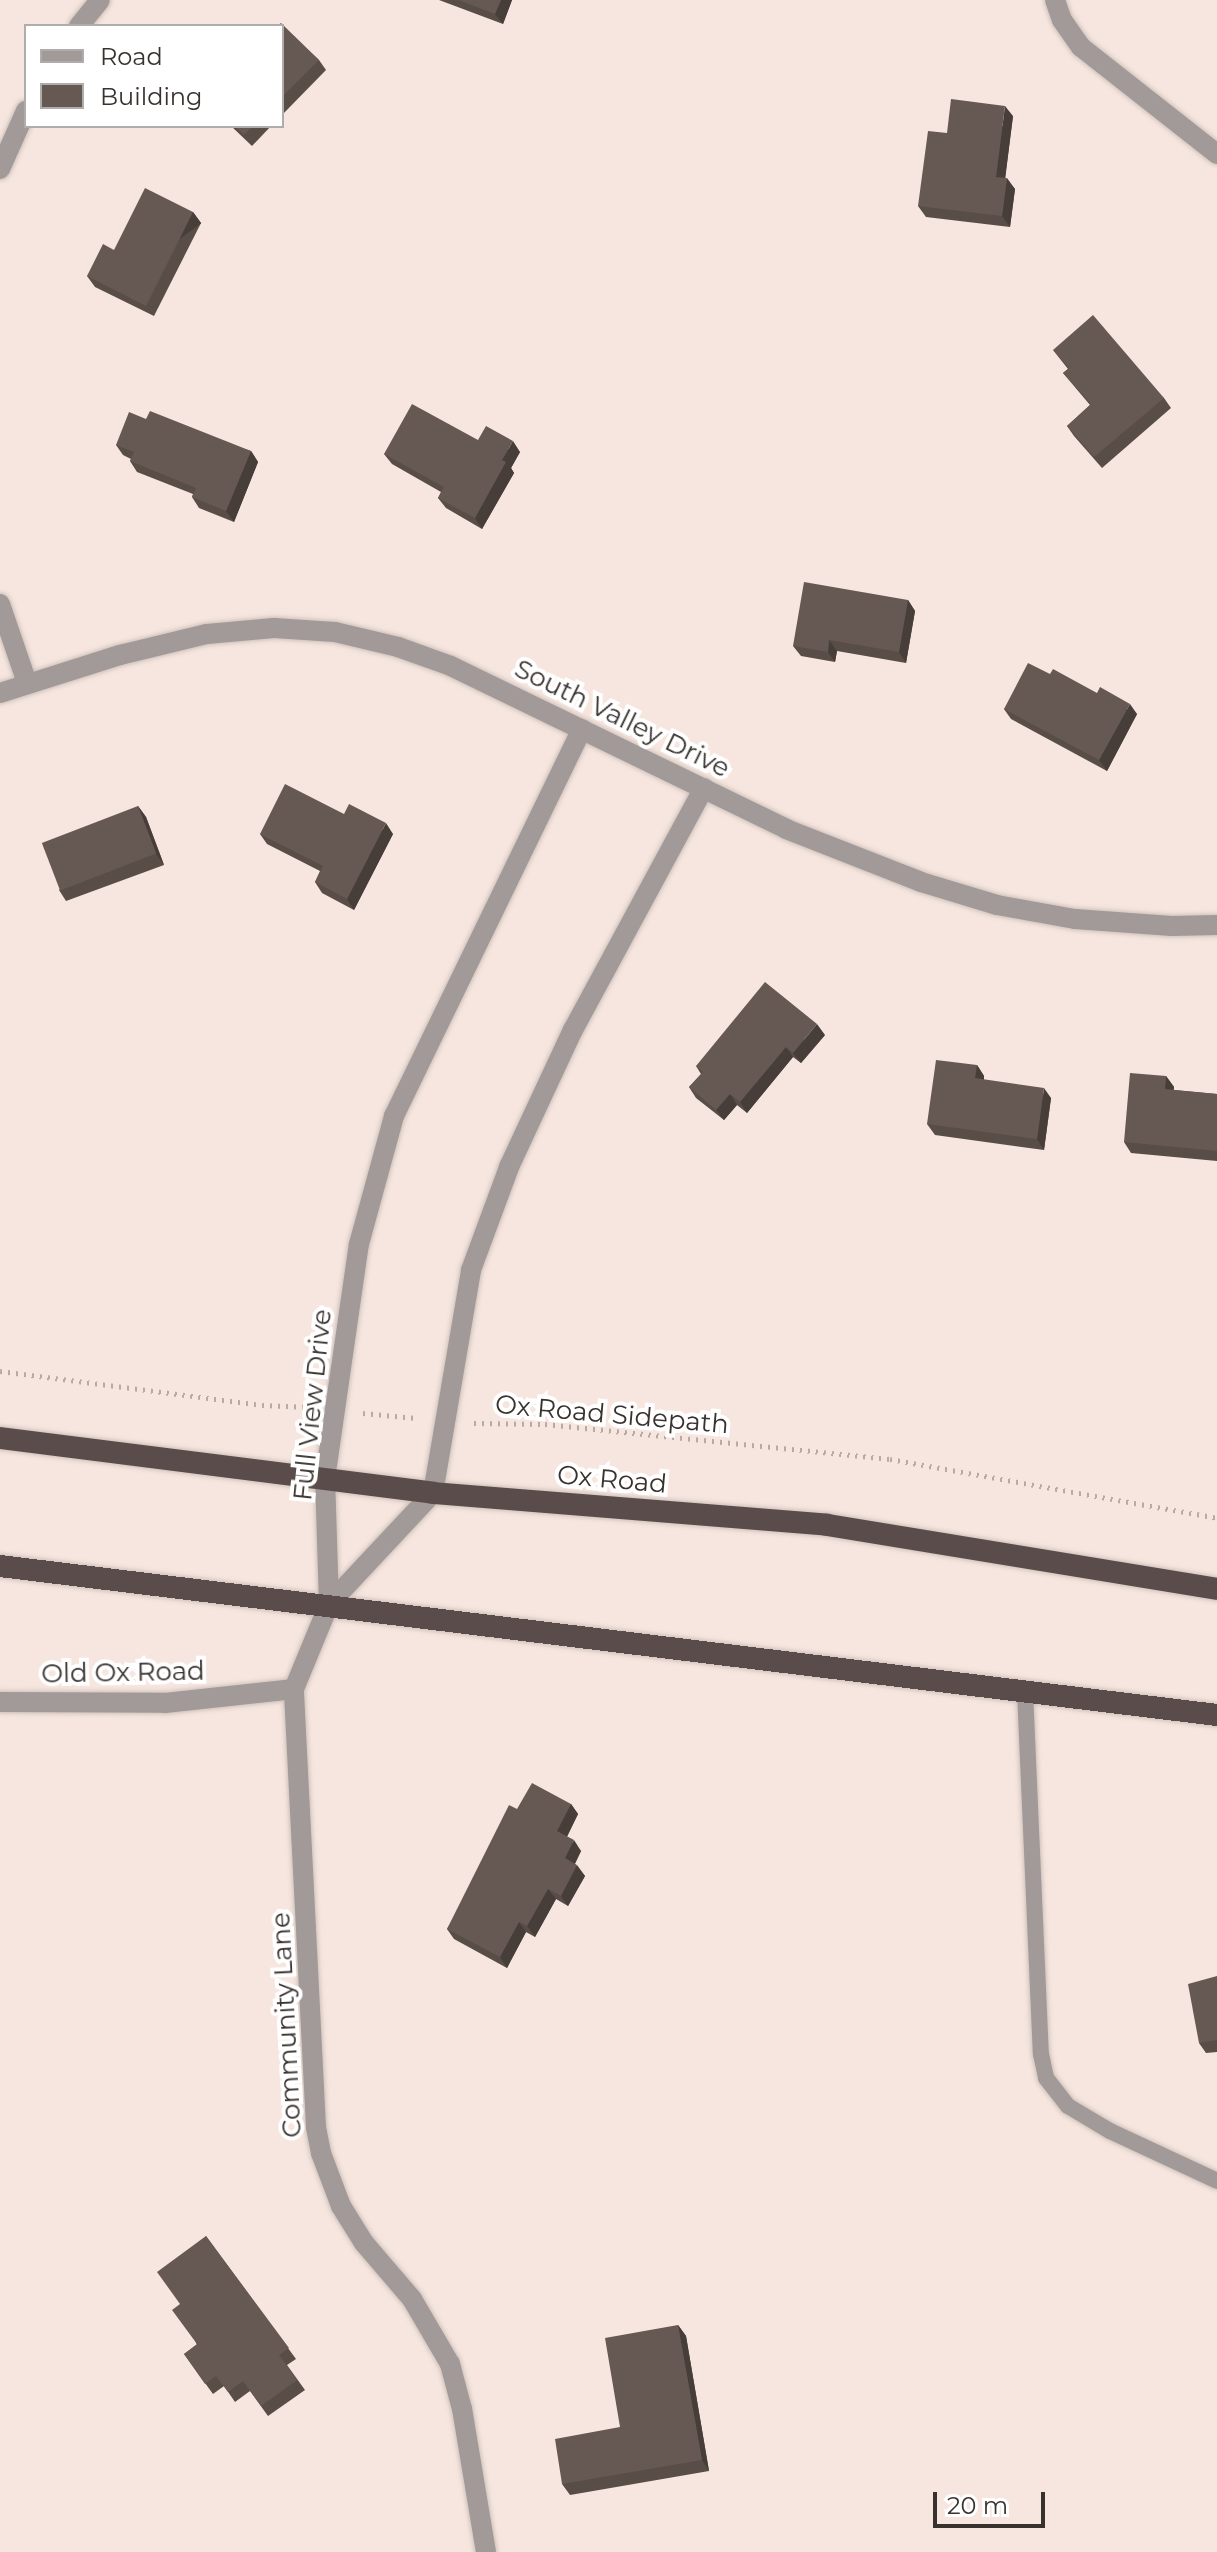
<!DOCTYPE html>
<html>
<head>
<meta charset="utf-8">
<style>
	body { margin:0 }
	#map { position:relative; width:1217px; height:2552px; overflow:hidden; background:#f6e6df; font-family:Montserrat,sans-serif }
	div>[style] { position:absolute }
	.path>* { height:5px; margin-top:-2.5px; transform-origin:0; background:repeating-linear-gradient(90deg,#b7aaa5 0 2px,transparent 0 8px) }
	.roads { filter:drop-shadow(0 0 2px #d0c2bc) drop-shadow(0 0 2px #d0c2bc) }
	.service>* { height:16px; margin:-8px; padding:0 8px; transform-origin:8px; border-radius:8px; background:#a19a98 }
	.minor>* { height:20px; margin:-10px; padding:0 10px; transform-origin:10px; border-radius:10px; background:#a19a98 }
	.trunk>* { height:22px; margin:-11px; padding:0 11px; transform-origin:11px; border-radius:11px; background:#5a4c4a }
	.wall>* { inset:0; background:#584d47 }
	.shaded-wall>* { inset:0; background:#473e3a; transform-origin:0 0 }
	.building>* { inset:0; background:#665953; transform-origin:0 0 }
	span { translate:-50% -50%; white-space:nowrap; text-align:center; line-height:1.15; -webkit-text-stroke:8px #fff; paint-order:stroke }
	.street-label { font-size:26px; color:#38322f }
	.legend { position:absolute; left:24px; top:24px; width:260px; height:104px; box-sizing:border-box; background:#fff; border:2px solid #afadac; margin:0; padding:10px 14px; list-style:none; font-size:24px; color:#38322f }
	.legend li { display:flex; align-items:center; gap:16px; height:40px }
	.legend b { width:40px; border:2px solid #afadac }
	.scale { position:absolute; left:933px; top:2492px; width:112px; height:36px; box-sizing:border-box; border:4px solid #38322f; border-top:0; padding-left:10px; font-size:24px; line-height:28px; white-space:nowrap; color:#38322f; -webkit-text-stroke:6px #fff; paint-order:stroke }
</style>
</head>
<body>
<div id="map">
	<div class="path">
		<i style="left:0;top:1371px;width:264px;rotate:7.4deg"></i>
		<i style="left:262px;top:1405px;width:47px;rotate:2.4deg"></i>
		<i style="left:363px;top:1413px;width:53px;rotate:5.4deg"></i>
		<i style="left:474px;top:1423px;width:71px;rotate:0.8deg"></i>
		<i style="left:545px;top:1424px;width:347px;rotate:5.8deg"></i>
		<i style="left:890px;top:1459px;width:332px;rotate:10.2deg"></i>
	</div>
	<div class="roads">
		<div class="service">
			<i style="left:1025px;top:1691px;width:363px;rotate:87.5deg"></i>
			<i style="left:1041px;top:2054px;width:25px;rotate:78deg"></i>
			<i style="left:1046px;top:2078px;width:36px;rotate:52deg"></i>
			<i style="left:1068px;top:2106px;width:49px;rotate:30.8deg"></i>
			<i style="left:1110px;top:2131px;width:118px;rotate:25deg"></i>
		</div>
		<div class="minor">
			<i style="left:1055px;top:0;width:21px;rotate:71deg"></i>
			<i style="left:1062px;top:20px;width:33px;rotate:55deg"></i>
			<i style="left:1081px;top:47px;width:173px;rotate:38.2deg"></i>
			<i style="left:79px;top:26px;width:33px;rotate:-51deg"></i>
			<i style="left:0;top:169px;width:64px;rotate:-65.9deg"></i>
			<i style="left:0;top:604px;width:83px;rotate:71.1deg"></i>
			<i style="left:0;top:693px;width:126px;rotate:-17.6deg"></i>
			<i style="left:120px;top:655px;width:89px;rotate:-13.6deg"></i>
			<i style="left:207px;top:634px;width:67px;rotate:-5.1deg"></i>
			<i style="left:274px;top:628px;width:61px;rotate:3.8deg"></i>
			<i style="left:335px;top:632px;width:65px;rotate:13.4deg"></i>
			<i style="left:398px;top:647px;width:56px;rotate:19.7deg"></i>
			<i style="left:451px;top:666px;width:373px;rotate:25.9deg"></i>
			<i style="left:786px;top:829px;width:145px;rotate:21.4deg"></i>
			<i style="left:921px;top:882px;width:79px;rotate:16.8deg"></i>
			<i style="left:997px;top:905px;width:79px;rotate:10.2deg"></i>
			<i style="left:1075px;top:919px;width:97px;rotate:4.1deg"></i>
			<i style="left:1172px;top:926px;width:45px;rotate:-1.3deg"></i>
			<i style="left:329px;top:1604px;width:125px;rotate:-91.8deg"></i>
			<i style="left:325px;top:1479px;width:237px;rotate:-81.8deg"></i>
			<i style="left:359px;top:1244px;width:133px;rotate:-74.7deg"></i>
			<i style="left:394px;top:1116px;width:430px;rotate:-64.1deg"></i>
			<i style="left:0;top:1702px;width:165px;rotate:0.3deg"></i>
			<i style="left:165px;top:1703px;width:130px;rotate:-6.2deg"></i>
			<i style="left:486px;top:2552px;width:145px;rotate:-99.5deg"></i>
			<i style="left:462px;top:2409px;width:47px;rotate:-104.9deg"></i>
			<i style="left:450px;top:2364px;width:75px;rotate:-120.3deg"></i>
			<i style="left:412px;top:2299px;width:74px;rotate:-130.6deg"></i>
			<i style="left:364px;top:2243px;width:44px;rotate:-121.9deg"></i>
			<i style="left:341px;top:2206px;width:57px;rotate:-110.7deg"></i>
			<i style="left:321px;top:2153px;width:26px;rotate:-101deg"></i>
			<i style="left:316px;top:2127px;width:439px;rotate:-92.9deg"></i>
			<i style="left:294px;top:1689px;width:92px;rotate:-67.6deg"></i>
			<i style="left:329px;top:1604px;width:152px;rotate:-46.9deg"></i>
			<i style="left:433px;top:1493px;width:226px;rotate:-80.3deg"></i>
			<i style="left:471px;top:1270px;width:110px;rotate:-69.7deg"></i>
			<i style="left:509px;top:1167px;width:151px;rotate:-65deg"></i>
			<i style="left:573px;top:1030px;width:275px;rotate:-61.6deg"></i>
		</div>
		<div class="trunk">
			<i style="left:0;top:1438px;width:436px;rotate:7.2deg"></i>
			<i style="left:433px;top:1493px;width:395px;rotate:4.6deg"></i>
			<i style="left:827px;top:1525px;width:395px;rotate:9.3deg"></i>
			<i style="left:0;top:1566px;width:1226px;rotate:6.98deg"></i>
		</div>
	</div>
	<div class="wall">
		<i style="clip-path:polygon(439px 0,512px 0,503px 24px)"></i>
		<i style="clip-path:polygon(282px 26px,319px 60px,326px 70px,282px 115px)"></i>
		<i style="clip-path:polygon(1013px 116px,1005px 178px,1015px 189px,1010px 227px,926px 217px,918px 206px)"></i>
		<i style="clip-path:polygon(231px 126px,271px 126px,252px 146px)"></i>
		<i style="clip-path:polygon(193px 212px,201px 223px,154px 316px,95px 287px,87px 276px,114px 250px)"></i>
		<i style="clip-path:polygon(1053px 350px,1164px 398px,1171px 408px,1102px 468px,1074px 436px,1067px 426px,1090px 405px,1063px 373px,1068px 369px)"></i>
		<i style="clip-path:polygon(146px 419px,251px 451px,258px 462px,234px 522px,199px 508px,192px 497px,193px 494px,137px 472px,130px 461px,131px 459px,123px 455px,116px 445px)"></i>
		<i style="clip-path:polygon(478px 440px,520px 452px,511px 468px,514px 473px,482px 529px,446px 508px,438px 498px,441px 492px,392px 464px,384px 454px)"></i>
		<i style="clip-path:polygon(908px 600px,915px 611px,906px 663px,837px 651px,835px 662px,801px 656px,793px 646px)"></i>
		<i style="clip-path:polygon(1050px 674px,1137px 714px,1107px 771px,1011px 719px,1004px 709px)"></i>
		<i style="clip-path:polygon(138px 806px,146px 817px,164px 865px,66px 901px,59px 890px)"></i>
		<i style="clip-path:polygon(344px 814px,393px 834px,354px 910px,322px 893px,315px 882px,320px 871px,267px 844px,260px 834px)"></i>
		<i style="clip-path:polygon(825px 1035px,801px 1063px,793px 1057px,747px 1113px,737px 1105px,724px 1120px,696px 1098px,689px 1087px,701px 1074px,696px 1066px)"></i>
		<i style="clip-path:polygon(977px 1065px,984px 1076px,984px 1080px,1051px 1098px,1044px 1150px,935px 1135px,927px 1124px)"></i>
		<i style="clip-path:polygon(1166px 1076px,1174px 1087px,1173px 1090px,1217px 1094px,1217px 1161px,1131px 1153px,1124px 1142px)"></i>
		<i style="clip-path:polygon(571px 1804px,578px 1814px,567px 1837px,581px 1851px,575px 1864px,585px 1876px,568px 1906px,556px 1899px,535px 1937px,526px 1932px,507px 1968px,454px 1939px,447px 1929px,517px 1809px)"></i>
		<i style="clip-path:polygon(1217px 1976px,1217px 2052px,1206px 2053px,1199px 2043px)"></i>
		<i style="clip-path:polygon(206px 2236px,296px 2359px,287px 2365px,305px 2390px,268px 2416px,250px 2391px,235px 2402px,224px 2386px,213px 2394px,184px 2354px,197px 2345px,180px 2304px)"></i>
		<i style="clip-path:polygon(678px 2325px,686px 2336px,709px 2471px,570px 2495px,562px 2484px,620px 2427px)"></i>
	</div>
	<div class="shaded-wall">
		<i style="clip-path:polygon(501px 0,512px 0,503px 24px,495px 14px)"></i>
		<i style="clip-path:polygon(1005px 106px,1013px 116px,1004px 188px,996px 177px)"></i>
		<i style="clip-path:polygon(1007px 178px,1015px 189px,1010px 227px,1002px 216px)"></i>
		<i style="left:193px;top:212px;width:14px;height:105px;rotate:54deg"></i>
		<i style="clip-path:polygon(513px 441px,520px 452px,511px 468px,514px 473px,482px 529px,475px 518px,502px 460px)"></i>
		<i style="clip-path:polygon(251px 451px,258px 462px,234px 522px,226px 511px)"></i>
		<i style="clip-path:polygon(908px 600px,915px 611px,906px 663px,899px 652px)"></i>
		<i style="clip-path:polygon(829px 640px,837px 651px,835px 662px,828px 652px)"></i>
		<i style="clip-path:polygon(1130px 704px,1137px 714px,1107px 771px,1099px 760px)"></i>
		<i style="clip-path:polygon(138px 806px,146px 817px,164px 865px,156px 854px)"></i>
		<i style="clip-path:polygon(386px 823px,393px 834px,354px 910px,347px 899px)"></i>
		<i style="clip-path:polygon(817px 1024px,825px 1035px,801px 1063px,793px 1053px)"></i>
		<i style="clip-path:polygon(786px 1047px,793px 1057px,747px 1113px,740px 1102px)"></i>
		<i style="clip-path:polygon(977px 1065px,984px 1076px,983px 1089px,975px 1078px)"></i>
		<i style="clip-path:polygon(1166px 1076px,1174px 1087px,1173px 1100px,1165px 1089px)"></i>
		<i style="clip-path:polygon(1044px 1088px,1051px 1098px,1044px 1150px,1037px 1139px)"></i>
		<i style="clip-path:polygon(730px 1094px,737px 1105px,724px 1120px,716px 1110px)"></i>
		<i style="clip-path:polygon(571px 1804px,578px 1814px,564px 1842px,557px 1831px)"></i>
		<i style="clip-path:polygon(574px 1840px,581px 1851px,572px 1869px,565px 1858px)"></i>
		<i style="clip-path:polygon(577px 1865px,585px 1876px,568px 1906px,561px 1896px)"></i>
		<i style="clip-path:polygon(548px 1889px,556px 1899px,535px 1937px,527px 1926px)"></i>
		<i style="clip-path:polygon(519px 1922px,526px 1932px,507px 1968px,500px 1957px)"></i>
		<i style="clip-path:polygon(678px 2325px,686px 2336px,709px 2471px,702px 2460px)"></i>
	</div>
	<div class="building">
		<i style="clip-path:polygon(458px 0,501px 0,495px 14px)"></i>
		<i style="clip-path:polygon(281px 23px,319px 60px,282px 97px,282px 26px,277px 26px)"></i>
		<i style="clip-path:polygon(951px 99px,1005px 106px,996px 177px,1007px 178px,1002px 216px,918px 206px,928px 131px,947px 133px)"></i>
		<i style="clip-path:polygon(235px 126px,253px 126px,244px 135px)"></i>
		<i style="clip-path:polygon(145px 188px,193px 212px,146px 306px,87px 276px,103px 244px,114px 250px)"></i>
		<i style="clip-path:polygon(1093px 315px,1164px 398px,1094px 457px,1067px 426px,1091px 404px,1063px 373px,1069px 368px,1053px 350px)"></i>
		<i style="clip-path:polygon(412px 404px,478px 440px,486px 426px,513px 441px,502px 460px,506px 462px,475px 518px,438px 498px,444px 487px,384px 454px)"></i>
		<i style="clip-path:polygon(150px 411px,251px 451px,226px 511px,192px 497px,196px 488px,130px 461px,134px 452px,116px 445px,129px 412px,146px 419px)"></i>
		<i style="clip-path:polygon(804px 582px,908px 600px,899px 652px,829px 640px,828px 652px,793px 646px)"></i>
		<i style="clip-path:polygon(1028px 663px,1050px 674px,1053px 669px,1097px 693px,1100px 687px,1130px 704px,1099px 760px,1004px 709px)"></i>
		<i style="clip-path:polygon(285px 784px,344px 814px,349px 804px,386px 823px,347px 899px,315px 882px,323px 866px,260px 834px)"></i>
		<i style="left:138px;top:806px;width:51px;height:103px;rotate:69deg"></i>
		<i style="clip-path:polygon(765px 982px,817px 1024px,793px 1053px,786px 1047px,740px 1102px,730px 1094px,716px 1110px,689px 1087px,703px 1072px,696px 1066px)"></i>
		<i style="clip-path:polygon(936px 1060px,977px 1065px,975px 1078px,1044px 1088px,1037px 1139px,927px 1124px)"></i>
		<i style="clip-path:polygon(1130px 1073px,1166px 1076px,1165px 1089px,1217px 1094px,1217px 1151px,1124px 1142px)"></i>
		<i style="clip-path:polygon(532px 1783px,571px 1804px,557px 1831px,574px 1840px,565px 1858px,577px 1865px,561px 1896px,548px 1889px,527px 1926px,519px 1922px,500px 1957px,447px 1929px,509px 1805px,517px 1809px)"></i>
		<i style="clip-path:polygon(1217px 1976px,1217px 2040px,1199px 2043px,1188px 1984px)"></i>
		<i style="clip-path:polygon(206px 2236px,289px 2348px,279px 2355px,297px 2380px,261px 2406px,243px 2381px,228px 2392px,216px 2376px,205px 2384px,184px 2354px,197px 2344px,172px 2310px,180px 2304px,157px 2272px)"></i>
		<i style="clip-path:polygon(678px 2325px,702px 2460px,562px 2484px,555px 2439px,620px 2427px,605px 2338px)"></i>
	</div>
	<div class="street-label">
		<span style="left:622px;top:719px;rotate:26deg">South Valley Drive</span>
		<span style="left:313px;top:1405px;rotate:-84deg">Full View Drive</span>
		<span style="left:612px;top:1415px;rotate:5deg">Ox Road Sidepath</span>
		<span style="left:612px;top:1480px;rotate:5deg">Ox Road</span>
		<span style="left:123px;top:1673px;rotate:-1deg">Old Ox Road</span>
		<span style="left:287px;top:2025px;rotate:-93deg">Community Lane</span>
	</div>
	<ul class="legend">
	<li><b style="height:10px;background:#a19a98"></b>Road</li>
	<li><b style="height:22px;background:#665953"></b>Building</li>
	</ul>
	<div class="scale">20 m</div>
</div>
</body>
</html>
